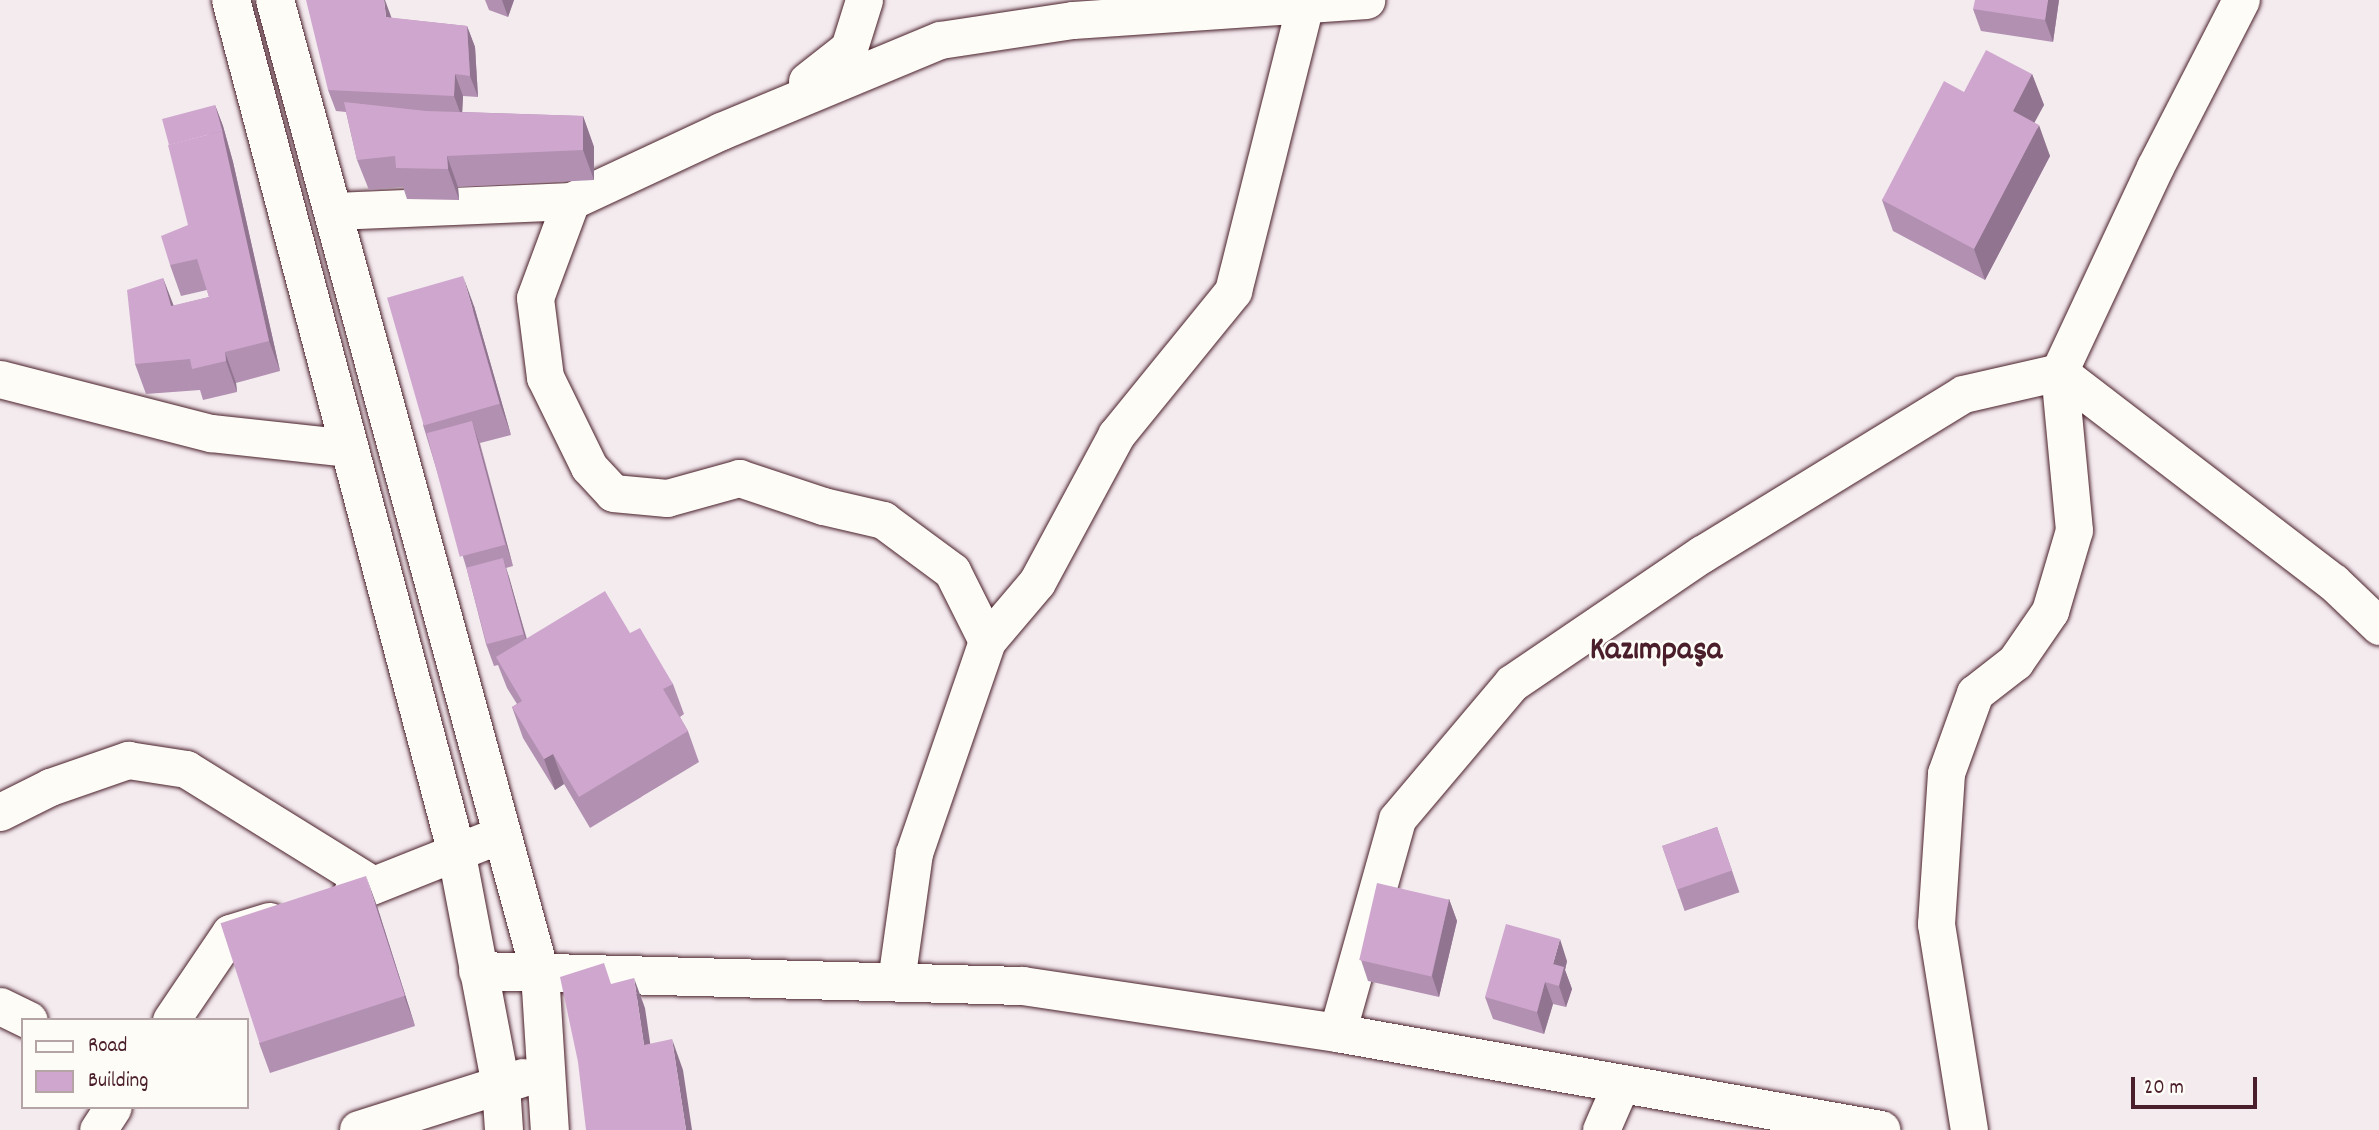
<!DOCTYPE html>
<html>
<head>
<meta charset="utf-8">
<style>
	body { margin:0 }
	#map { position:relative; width:2379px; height:1130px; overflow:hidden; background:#f4ebef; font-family:Dekko,sans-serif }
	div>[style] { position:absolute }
	.roads { filter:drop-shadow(0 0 2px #4a1f2b) drop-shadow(0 0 2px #4a1f2b) }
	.minor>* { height:37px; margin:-18.5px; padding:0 18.5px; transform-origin:18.5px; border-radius:18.5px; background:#fdfcf7 }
	.tertiary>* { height:38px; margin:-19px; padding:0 19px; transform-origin:19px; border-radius:19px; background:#fdfcf7 }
	.wall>* { inset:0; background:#b290b1; transform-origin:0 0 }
	.shaded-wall>* { inset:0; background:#917590 }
	.building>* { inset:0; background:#cfa7ce; transform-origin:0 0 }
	span { translate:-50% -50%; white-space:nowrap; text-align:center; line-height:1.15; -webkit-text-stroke:5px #fdfcf7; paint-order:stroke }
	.district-label { font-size:33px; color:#4a1f2b; font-weight:700 }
	.legend { position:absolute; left:21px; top:1018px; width:228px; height:91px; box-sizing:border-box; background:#fdfcf7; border:2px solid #b5a4a5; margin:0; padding:9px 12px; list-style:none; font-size:21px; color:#4a1f2b }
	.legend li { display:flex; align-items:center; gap:14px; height:35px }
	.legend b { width:35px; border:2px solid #b5a4a5 }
	.scale { position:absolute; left:2131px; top:1077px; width:126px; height:32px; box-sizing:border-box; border:4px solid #4a1f2b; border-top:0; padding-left:9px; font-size:21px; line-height:24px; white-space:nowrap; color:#4a1f2b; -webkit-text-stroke:5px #fdfcf7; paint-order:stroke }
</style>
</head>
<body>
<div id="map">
	<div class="roads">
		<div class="minor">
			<i style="left:807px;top:81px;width:53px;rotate:-38.2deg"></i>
			<i style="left:849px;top:48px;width:50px;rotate:-72.6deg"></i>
			<i style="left:571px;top:201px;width:103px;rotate:110.4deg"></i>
			<i style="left:535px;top:298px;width:80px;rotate:82.8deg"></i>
			<i style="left:545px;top:377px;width:100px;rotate:63.9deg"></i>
			<i style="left:589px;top:467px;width:35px;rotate:47deg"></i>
			<i style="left:613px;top:493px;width:54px;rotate:5.3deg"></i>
			<i style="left:667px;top:498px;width:75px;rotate:-15.5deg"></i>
			<i style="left:739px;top:478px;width:89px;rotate:18.4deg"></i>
			<i style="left:823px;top:506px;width:62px;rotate:13.1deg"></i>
			<i style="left:883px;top:520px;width:86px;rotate:36.5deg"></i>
			<i style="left:952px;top:571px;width:78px;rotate:63.4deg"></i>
			<i style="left:335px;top:211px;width:236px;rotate:-2.4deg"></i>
			<i style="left:571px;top:201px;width:166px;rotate:-25deg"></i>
			<i style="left:721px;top:131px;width:237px;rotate:-22.6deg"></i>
			<i style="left:940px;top:40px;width:134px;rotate:-8.6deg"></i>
			<i style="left:1073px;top:20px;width:294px;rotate:-3.9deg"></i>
			<i style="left:2059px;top:372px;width:345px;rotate:37.5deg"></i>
			<i style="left:2333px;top:582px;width:64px;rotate:43.7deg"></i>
			<i style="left:0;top:379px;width:218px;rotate:14.4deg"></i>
			<i style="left:211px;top:433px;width:139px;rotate:6.2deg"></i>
			<i style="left:0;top:812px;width:56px;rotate:-26.6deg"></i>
			<i style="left:50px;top:787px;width:83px;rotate:-19.1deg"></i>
			<i style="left:128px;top:760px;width:59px;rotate:8.8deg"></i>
			<i style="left:186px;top:769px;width:220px;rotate:31.8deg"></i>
			<i style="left:351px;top:894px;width:162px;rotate:-21.7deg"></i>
			<i style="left:896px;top:981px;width:129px;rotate:-82deg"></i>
			<i style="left:914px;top:853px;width:224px;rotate:-71deg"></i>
			<i style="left:987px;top:641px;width:77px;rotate:-49.7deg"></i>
			<i style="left:1037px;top:582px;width:167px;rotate:-61.7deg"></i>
			<i style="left:1116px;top:435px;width:186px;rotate:-50.9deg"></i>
			<i style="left:1233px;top:291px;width:300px;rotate:-75.9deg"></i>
			<i style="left:0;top:1006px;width:32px;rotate:26deg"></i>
			<i style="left:171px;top:1020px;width:105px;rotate:-55.9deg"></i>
			<i style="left:230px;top:933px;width:41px;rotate:-17.1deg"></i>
			<i style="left:1337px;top:1033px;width:222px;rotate:-74.3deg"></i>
			<i style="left:1397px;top:819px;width:178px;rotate:-49.8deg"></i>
			<i style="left:1512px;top:683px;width:230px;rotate:-34.2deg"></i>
			<i style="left:1702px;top:554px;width:306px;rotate:-31.5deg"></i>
			<i style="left:1963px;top:394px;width:98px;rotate:-12.9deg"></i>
			<i style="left:2059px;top:372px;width:226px;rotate:-64.9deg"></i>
			<i style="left:2155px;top:167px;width:188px;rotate:-62.8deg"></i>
			<i style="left:98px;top:1130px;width:27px;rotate:-57deg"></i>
			<i style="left:1601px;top:1130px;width:50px;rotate:-66.5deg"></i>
			<i style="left:1969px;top:1130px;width:209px;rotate:-99.1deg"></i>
			<i style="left:1936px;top:924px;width:151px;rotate:-86.2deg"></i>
			<i style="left:1946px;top:773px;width:85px;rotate:-70.1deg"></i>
			<i style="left:1975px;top:693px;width:51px;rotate:-37.8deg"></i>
			<i style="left:2015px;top:662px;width:62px;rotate:-55.5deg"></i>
			<i style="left:2050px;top:611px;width:84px;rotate:-73.5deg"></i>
			<i style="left:2074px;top:530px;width:159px;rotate:-95.4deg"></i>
		</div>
		<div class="tertiary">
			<i style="left:231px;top:0;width:879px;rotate:75.17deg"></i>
			<i style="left:456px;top:850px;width:239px;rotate:79.2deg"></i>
			<i style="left:501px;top:1085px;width:45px;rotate:86.2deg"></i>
			<i style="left:275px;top:0;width:1008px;rotate:74.76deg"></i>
			<i style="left:540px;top:973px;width:157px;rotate:86.4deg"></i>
			<i style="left:478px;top:971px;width:545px;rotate:1.58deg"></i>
			<i style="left:1023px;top:986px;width:317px;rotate:8.5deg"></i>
			<i style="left:1337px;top:1033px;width:553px;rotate:10.11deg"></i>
			<i style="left:359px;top:1130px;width:172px;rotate:-17.6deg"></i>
		</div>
	</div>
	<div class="wall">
		<i style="clip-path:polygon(485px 0,514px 0,508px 17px,489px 10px)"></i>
		<i style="clip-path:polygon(2059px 0,2053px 42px,1981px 31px,1973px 9px)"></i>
		<i style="clip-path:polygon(391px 18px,467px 26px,475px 47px,478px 97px,463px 96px,462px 112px,583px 116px,594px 147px,594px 180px,458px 187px,459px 200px,407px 199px,403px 187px,369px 190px,357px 160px,346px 112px,336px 111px,328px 90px)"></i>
		<i style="clip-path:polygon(2032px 74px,2044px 105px,2034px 122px,2050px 156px,1985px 280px,1893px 231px,1882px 200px,1964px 92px)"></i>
		<i style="clip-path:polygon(215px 105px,223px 126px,233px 162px,280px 371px,236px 383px,237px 392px,203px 400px,200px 390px,146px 394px,135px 364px,163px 278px,173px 306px,209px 297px,207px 290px,181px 296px,170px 265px,188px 225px)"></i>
		<i style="clip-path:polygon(474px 306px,511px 435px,480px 443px,513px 566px,506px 568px,527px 639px,630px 633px,673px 684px,684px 714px,680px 717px,688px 731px,699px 762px,590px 828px,564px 784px,555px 790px,523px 738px,512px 707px,517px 704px,507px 688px,498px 665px,494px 666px,486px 644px,467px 570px,423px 425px)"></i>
		<i style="left:1717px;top:827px;width:69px;height:58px;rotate:71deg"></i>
		<i style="clip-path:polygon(1449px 899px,1457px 921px,1439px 997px,1368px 981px,1361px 960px)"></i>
		<i style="clip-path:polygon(377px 906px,415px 1026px,270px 1073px,259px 1043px)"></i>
		<i style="clip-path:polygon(1567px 961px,1565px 970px,1572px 989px,1566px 1007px,1553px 1004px,1544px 1034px,1493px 1019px,1485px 997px)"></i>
	</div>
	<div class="shaded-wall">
		<i style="clip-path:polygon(384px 0,385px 0,392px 19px,386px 17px)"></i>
		<i style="clip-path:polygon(502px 0,514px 0,508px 17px)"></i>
		<i style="clip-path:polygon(2048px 0,2059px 0,2053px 42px,2045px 20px)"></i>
		<i style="clip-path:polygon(467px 26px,475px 47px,478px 97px,470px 76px)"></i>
		<i style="clip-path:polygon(455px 74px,463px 96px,462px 118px,454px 96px)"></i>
		<i style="clip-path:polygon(2032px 74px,2044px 105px,2024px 142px,2013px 111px)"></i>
		<i style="clip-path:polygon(215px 105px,223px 126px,233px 162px,280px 371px,269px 341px)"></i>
		<i style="clip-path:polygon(583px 116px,594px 147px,594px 180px,583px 150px)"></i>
		<i style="clip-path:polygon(2039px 125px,2050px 156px,1985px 280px,1974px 249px)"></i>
		<i style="clip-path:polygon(447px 156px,458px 187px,459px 200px,448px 169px)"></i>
		<i style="clip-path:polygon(463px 276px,474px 306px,511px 435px,500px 404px)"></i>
		<i style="clip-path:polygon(163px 278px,175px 309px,171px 306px)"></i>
		<i style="clip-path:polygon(225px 352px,236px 383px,237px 392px,226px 361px)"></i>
		<i style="clip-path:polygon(472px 421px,479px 443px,513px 566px,506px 544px)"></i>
		<i style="clip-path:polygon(503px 558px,510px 580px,531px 656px,524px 634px)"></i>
		<i style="clip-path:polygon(553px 754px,564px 784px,555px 790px,544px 759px)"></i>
		<i style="clip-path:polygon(366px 876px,377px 906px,415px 1026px,404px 996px)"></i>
		<i style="clip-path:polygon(1449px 899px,1457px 921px,1439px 997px,1432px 976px)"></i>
		<i style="clip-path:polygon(1560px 939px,1567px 961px,1565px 970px,1572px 989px,1566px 1007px,1559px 986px,1553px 964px)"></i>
		<i style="clip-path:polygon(634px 978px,645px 1008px,655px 1076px,644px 1045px)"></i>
		<i style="clip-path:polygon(1545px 982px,1553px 1004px,1544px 1034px,1537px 1012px)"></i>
		<i style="clip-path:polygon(672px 1039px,683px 1070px,692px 1130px,686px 1130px)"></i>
	</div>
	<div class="building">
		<i style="clip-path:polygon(306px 0,384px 0,386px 17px,467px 26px,470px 76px,455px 74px,454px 96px,328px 90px)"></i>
		<i style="clip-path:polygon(1975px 0,2048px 0,2045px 20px,1973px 9px)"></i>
		<i style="clip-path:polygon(1986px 50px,2032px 74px,2013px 111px,2039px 125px,1974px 249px,1882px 200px,1944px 81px,1964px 92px)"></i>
		<i style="clip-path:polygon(344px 102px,426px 111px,583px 116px,583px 150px,447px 156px,448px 169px,396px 168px,395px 156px,357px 160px)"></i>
		<i style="clip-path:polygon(215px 105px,225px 140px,222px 131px,169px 145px,162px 119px)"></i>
		<i style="clip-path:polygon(222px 131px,269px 341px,225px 352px,226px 361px,192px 369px,190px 359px,135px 364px,127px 290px,163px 278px,171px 306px,209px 297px,197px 259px,170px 265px,161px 236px,188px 225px,168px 145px)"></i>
		<i style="left:463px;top:276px;width:133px;height:79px;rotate:74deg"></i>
		<i style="left:472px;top:421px;width:128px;height:47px;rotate:75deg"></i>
		<i style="left:503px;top:558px;width:79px;height:38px;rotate:75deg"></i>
		<i style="clip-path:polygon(605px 591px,630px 633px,640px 628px,673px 684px,663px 689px,688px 731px,579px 797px,553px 754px,544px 759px,512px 707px,522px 701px,496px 657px)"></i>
		<i style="left:1717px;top:827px;width:46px;height:58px;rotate:71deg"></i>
		<i style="left:366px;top:876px;width:126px;height:153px;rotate:72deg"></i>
		<i style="left:1377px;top:883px;width:74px;height:79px;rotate:13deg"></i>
		<i style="clip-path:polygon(1506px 924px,1560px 939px,1553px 964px,1564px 967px,1559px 986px,1545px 982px,1537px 1012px,1485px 997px)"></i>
		<i style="clip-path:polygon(604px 963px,611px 984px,634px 978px,644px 1045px,672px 1039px,686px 1130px,586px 1130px,578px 1062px,560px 977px)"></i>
	</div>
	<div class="district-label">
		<span style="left:1656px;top:652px">Kazımpaşa</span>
	</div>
	<ul class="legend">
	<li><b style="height:9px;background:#fdfcf7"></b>Road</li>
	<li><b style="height:19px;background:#cfa7ce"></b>Building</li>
	</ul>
	<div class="scale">20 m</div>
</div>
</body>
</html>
